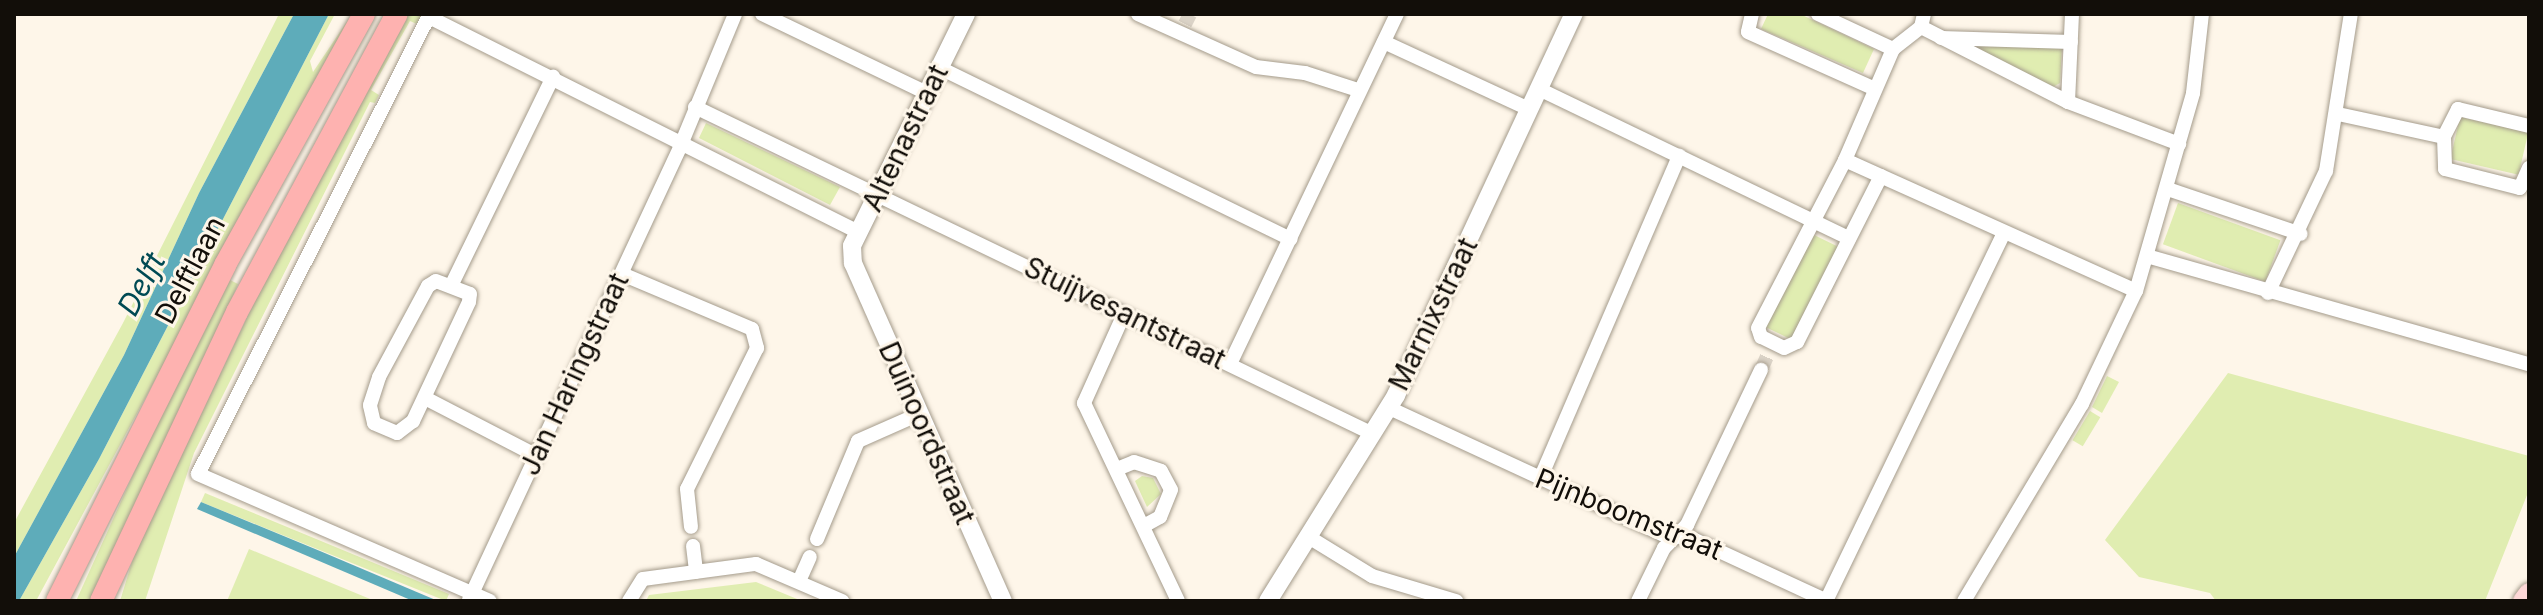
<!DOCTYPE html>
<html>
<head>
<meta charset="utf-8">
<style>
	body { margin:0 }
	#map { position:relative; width:2543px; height:615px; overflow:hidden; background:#fef6e9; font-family:Inter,sans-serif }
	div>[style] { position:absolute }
	.green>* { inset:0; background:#e0edb1; transform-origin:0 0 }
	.water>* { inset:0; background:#5eacba }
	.minor-tunnel>* { height:14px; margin-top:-7px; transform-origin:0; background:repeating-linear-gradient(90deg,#dbd3c7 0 14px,transparent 0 21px) }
	.roads { filter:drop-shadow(0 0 2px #a49b8b) drop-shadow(0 0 2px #a49b8b) }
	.minor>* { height:14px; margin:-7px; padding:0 7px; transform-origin:7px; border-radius:7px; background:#fff }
	.tertiary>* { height:18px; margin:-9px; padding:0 9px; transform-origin:9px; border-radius:9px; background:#fff }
	.secondary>* { height:20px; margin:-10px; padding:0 10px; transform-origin:10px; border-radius:10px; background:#fed8d8 }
	.primary>* { height:22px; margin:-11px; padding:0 11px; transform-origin:11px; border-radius:11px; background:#feb2b0 }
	span { translate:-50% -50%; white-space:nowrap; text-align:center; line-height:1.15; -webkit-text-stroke:6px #fef6e9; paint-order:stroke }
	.street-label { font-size:28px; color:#120e09 }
	.water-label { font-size:30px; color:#004a54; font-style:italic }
	.frame { position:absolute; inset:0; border:16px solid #120e09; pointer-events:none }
</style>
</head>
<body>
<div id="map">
	<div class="green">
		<i style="clip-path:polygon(279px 14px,294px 14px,199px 193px,124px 355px,14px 557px,14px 523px,123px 323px)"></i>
		<i style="clip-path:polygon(329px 14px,335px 14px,310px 61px,313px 72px,352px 14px,36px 601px,19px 601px,99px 459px)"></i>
		<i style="clip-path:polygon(408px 14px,424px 14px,419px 25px,410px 21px,371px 90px,379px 95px,375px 103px,370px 102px,194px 453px,145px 601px,120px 601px,135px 552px,276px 257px)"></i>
		<i style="clip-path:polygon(1768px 14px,1800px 14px,1874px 49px,1863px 73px,1761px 29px)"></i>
		<i style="clip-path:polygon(1978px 44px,2062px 46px,2060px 83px,2053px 87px,1976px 52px)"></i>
		<i style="left:2460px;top:117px;width:70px;height:43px;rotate:13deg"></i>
		<i style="clip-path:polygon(706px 123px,840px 187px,830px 205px,699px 138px)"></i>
		<i style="left:2178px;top:203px;width:109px;height:44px;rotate:20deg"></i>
		<i style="left:1810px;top:233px;width:32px;height:104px;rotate:26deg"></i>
		<i style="clip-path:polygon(230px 280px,238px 284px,216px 336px,92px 601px,76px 601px,171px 391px)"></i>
		<i style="clip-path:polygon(2228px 373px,2529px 456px,2529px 490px,2485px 601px,2216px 601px,2210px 593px,2139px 577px,2105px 540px)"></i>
		<i style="clip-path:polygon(2107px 376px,2119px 382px,2102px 413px,2092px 407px)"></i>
		<i style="left:2090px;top:411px;width:12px;height:34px;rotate:31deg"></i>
		<i style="clip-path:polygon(1142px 476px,1153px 478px,1161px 494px,1147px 507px,1135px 481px)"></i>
		<i style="clip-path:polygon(205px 493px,449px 594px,446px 601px,201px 502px)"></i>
		<i style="clip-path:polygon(249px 549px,375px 601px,227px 601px)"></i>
		<i style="clip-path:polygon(756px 582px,802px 601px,646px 601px,649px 595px)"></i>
	</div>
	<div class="water">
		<i style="clip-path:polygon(294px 14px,329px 14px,99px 459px,19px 601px,14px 601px,14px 557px,124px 355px,199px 193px)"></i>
		<i style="clip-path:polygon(201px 502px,320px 551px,438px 601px,413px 601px,197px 509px)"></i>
	</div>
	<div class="minor-tunnel">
		<i style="left:1185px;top:24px;width:11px;rotate:-63deg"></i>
		<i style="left:1761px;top:370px;width:17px;rotate:-66deg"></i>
	</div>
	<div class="roads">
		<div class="minor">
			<i style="left:430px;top:14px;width:515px;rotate:116.76deg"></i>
			<i style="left:198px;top:474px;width:318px;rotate:23.5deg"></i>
			<i style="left:762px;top:14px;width:183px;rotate:25.6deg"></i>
			<i style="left:1138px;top:14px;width:129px;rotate:24.2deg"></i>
			<i style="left:1256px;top:67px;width:49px;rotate:7deg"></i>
			<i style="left:1305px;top:73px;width:56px;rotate:17.8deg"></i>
			<i style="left:1752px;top:14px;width:18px;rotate:103deg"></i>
			<i style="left:1748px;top:32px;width:139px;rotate:24.2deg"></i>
			<i style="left:1818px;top:14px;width:83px;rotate:25deg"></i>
			<i style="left:429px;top:17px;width:481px;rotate:26.6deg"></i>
			<i style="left:1921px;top:27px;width:165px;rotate:27deg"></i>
			<i style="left:2068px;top:102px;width:119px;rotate:20.7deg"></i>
			<i style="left:1941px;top:38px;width:130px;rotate:1.8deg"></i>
			<i style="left:1384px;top:42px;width:160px;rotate:24.8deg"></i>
			<i style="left:940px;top:68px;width:390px;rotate:26deg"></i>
			<i style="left:1539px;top:89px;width:344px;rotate:25.7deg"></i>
			<i style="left:2068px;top:102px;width:88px;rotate:-87.4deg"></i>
			<i style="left:695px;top:107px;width:751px;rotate:25.75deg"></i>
			<i style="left:2338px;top:114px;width:108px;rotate:12.2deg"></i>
			<i style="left:2529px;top:126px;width:73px;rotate:-166.5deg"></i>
			<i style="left:2458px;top:109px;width:31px;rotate:117deg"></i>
			<i style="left:2444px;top:137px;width:32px;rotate:88deg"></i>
			<i style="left:2445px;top:169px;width:77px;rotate:14.2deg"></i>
			<i style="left:2520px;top:188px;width:22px;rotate:-66deg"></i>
			<i style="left:1845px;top:160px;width:319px;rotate:24.2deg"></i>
			<i style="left:1881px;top:176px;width:186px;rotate:116.8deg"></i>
			<i style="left:1797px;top:342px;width:14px;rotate:155deg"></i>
			<i style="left:1784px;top:348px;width:25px;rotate:-154deg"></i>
			<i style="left:1761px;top:337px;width:9px;rotate:-108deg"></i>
			<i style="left:1758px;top:328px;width:189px;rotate:-62.6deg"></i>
			<i style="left:1845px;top:160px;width:121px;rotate:-66.6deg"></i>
			<i style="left:1893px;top:49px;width:36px;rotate:-38deg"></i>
			<i style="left:1921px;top:27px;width:13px;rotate:-77deg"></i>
			<i style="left:2168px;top:189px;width:140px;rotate:18.7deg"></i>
			<i style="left:2150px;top:257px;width:394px;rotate:15.8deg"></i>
			<i style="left:622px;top:274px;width:141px;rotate:22.9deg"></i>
			<i style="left:752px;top:329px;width:20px;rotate:75deg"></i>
			<i style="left:757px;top:348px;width:157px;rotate:116.4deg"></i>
			<i style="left:687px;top:489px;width:38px;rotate:84deg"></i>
			<i style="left:436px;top:281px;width:36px;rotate:21deg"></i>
			<i style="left:470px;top:294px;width:8px;rotate:97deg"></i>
			<i style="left:469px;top:302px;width:132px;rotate:115.2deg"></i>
			<i style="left:413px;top:421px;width:20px;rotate:143deg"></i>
			<i style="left:397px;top:433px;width:25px;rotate:-157deg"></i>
			<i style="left:374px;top:423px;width:18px;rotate:-103deg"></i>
			<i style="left:370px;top:405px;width:29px;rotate:-72deg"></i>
			<i style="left:379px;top:377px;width:103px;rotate:-61.7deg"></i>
			<i style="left:428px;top:286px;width:9px;rotate:-32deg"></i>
			<i style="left:451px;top:286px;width:233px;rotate:-64deg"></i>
			<i style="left:2268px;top:293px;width:135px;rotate:-64.6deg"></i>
			<i style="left:2326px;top:171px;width:159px;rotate:-81deg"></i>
			<i style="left:1124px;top:314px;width:98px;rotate:114.2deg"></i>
			<i style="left:1084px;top:403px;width:219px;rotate:64.6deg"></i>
			<i style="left:1230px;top:364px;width:388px;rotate:-64.5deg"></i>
			<i style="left:425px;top:398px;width:124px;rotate:27.4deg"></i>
			<i style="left:1387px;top:407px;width:303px;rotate:24.8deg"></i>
			<i style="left:1662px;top:534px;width:31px;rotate:9deg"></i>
			<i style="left:1693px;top:539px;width:148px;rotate:24.8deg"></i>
			<i style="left:1117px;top:469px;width:18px;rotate:-22deg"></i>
			<i style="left:1134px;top:462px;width:28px;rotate:18deg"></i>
			<i style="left:1161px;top:471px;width:21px;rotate:62deg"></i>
			<i style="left:1171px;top:490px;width:29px;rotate:112deg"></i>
			<i style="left:1160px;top:517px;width:18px;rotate:151deg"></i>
			<i style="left:1540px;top:479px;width:352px;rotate:-66.7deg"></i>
			<i style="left:1307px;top:536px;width:76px;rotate:31.6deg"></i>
			<i style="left:1372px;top:576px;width:88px;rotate:16.6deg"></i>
			<i style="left:817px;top:539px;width:106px;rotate:-67.3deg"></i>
			<i style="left:858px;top:441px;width:64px;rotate:-23.8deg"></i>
			<i style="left:693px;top:546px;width:26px;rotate:83deg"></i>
			<i style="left:800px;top:579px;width:24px;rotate:-66deg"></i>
			<i style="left:469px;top:600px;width:500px;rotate:-65deg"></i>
			<i style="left:680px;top:147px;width:144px;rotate:-67.5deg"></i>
			<i style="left:629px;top:601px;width:26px;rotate:-58deg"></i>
			<i style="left:643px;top:579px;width:114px;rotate:-7.6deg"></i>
			<i style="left:756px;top:564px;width:94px;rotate:23.3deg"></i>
			<i style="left:1638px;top:601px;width:59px;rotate:-63.9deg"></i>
			<i style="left:1664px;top:548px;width:33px;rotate:-45deg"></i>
			<i style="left:1687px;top:525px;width:172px;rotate:-64.5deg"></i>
			<i style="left:1826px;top:601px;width:409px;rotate:-64.2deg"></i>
			<i style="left:1964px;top:601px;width:230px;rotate:-59.1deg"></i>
			<i style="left:2082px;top:404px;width:125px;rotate:-64.5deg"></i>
			<i style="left:2136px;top:291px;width:206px;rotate:-73.9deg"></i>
			<i style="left:2193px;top:93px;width:80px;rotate:-83.5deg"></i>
		</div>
		<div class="tertiary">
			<i style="left:966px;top:14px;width:258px;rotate:116.2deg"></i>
			<i style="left:852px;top:246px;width:17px;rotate:87deg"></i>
			<i style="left:853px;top:263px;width:370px;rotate:66.1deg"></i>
			<i style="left:1268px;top:601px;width:243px;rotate:-58.1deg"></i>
			<i style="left:1396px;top:395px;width:421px;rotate:-65deg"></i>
		</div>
		<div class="secondary">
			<i style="left:2523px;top:601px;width:10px;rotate:-53deg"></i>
		</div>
		<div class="primary">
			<i style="left:57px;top:601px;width:376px;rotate:-63.4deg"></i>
			<i style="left:225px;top:265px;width:287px;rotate:-61deg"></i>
			<i style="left:101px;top:601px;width:319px;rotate:-64.8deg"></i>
			<i style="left:237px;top:312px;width:338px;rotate:-61.8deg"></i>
		</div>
	</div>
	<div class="street-label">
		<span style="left:905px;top:138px;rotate:-64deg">Altenastraat</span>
		<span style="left:190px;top:270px;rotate:-62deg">Delftlaan</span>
		<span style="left:1125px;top:313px;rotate:26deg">Stuijvesantstraat</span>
		<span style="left:1433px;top:314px;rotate:-64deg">Marnixstraat</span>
		<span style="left:574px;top:374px;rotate:-65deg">Jan Haringstraat</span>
		<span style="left:927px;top:433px;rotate:66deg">Duinoordstraat</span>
		<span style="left:1629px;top:514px;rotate:22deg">Pijnboomstraat</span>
	</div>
	<div class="water-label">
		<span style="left:141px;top:284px;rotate:-62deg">Delft</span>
	</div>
	<div class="frame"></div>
</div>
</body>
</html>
